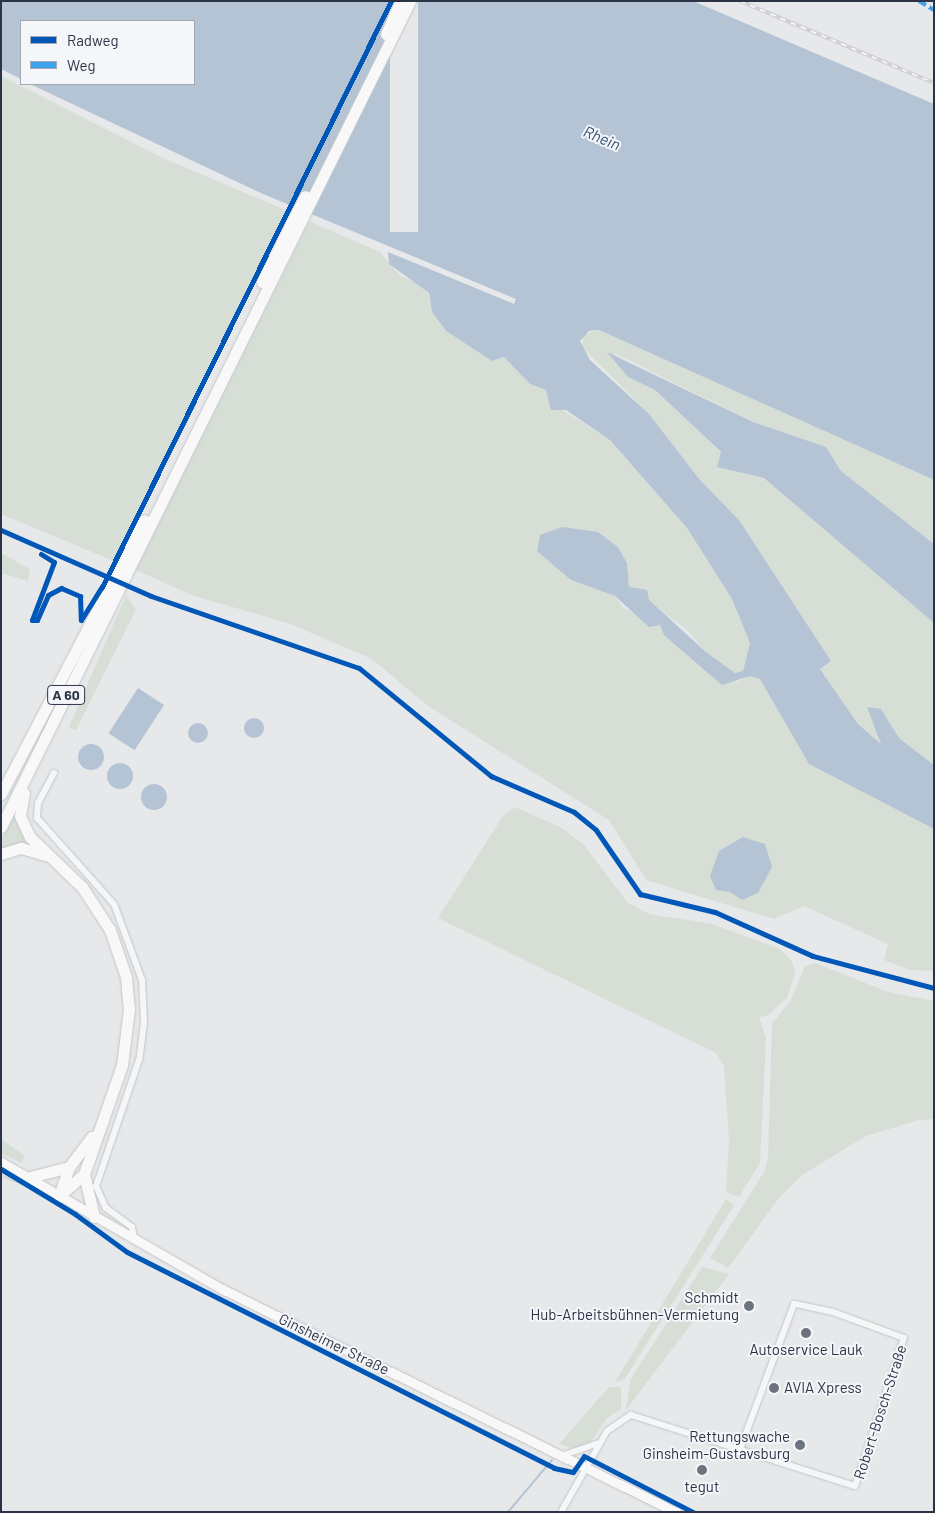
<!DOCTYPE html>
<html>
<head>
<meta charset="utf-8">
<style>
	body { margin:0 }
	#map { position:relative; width:935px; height:1513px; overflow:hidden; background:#e6e8ea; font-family:Barlow,sans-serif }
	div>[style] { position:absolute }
	.green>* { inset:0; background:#d6ded6 }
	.water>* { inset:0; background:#b4c4d5; transform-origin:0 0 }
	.round { border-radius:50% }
	.pier>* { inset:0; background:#e6e8ea; transform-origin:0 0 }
	.stream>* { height:2px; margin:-1px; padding:0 1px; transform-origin:1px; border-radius:1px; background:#b4c4d5 }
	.roads { filter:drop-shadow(0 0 1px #c4c6c8) drop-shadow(0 0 1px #c4c6c8) }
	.minor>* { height:6px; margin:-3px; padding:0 3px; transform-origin:3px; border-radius:3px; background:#f5f6f7 }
	.secondary>* { height:9px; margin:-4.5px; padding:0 4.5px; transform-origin:4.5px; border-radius:4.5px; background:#f8f8f8 }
	.motorway>* { height:11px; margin:-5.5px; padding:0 5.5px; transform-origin:5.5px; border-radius:5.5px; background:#f8f8f8 }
	.rail>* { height:4px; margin-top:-2px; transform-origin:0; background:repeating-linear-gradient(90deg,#f4f6f9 0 5.5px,#cecfd2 0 11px); box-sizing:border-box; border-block:1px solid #cecfd2 }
	.quiet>* { height:4px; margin-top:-2px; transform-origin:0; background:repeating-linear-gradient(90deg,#3ea3ec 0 8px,transparent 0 12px) }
	.cycleway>* { height:5px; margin:-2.5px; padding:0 2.5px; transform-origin:2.5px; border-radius:2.5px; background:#0057b8 }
	.dots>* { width:14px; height:14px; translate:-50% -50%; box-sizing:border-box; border:2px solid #f4f6f9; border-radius:50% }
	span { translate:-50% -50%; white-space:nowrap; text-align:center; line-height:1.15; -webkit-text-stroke:4px #f4f6f9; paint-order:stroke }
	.shield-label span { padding:1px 4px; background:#f4f6f9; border:1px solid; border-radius:4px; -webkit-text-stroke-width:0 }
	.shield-label { font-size:14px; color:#2b3445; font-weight:700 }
	.poi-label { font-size:15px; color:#2b3445 }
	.right { translate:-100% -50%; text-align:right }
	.left { translate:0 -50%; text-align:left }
	.street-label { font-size:15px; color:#2b3445 }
	.water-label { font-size:16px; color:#34527a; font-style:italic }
	.frame { position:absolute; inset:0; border:2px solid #2b3445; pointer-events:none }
	.legend { position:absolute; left:20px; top:20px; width:175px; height:65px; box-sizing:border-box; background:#f4f6f9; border:1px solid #a4a8b1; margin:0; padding:6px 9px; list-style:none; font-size:15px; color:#2b3445 }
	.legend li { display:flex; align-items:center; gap:10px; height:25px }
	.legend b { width:25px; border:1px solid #a4a8b1 }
</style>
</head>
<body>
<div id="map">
	<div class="green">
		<i style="clip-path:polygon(1px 76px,163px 158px,288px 211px,116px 562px,1px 514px)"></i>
		<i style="clip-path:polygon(309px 221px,380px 252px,400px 276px,417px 283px,428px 294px,432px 312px,446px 331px,492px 361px,504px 357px,530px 384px,546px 390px,550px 402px,611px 441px,687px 528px,732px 599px,750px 643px,743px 671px,735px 673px,706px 652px,687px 630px,629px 587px,627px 563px,618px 547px,598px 532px,571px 580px,615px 596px,623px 608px,660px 624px,736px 682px,750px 676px,760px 679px,809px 764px,934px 829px,934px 971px,910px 970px,884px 960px,888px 944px,804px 906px,774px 919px,646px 880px,609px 820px,428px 706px,372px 659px,288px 623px,194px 596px,136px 570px)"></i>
		<i style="clip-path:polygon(599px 330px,934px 480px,934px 544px,841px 471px,826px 447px,753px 422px,614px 353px,628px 377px,655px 390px,721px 453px,717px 467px,764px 478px,934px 623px,934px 765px,899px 738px,881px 709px,878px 732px,881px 744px,858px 724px,820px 669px,831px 661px,739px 520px,700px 480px,649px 414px,582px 347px,583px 335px)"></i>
		<i style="clip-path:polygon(1px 553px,30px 569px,28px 581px,1px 573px)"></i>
		<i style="clip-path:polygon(126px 595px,136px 609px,76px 730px,69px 727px)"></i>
		<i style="clip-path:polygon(515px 807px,562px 828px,584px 845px,627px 902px,649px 914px,712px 924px,761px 942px,780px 949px,792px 962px,795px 974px,787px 998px,767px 1016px,759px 1017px,766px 1038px,760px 1163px,739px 1197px,726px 1192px,729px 1142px,724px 1066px,716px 1053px,438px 918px,503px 816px)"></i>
		<i style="clip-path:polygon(15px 810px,38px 850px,1px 850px,1px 840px)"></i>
		<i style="clip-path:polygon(815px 963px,888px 992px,934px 1001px,934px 1119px,919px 1120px,866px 1136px,802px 1175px,779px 1198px,728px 1268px,710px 1258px,764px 1172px,768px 1158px,772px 1024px,791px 1000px,805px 966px)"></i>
		<i style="clip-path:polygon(1px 1139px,25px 1156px,21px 1163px,1px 1153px)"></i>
		<i style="clip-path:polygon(1px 1172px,34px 1190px,1px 1177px)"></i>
		<i style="clip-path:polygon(726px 1199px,734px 1205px,718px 1231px,624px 1380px,615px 1382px)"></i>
		<i style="clip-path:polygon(702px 1267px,729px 1274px,626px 1410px,631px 1379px)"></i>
		<i style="clip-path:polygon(609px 1387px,621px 1387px,621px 1409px,607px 1418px,590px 1443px,577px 1449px,559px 1444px)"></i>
	</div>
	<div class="water">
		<i style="clip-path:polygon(1px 1px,693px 1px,934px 104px,934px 480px,599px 330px,589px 331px,580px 341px,590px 360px,649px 414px,700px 480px,739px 520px,831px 661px,820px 669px,858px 724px,881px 744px,867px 707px,881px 709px,899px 738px,934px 765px,934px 829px,809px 764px,760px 679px,750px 676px,722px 685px,664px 635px,660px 625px,649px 627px,615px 596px,571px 580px,537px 551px,540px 535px,562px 527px,598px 532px,618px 547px,627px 563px,629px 587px,647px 590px,649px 600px,706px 652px,735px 673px,743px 671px,750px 643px,732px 599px,687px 528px,611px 441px,566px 410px,551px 410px,546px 390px,530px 384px,504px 357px,492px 361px,446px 331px,432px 312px,429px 293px,389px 264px,388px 252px,514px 304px,516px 299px,263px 194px,30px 84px,194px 84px,194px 21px,21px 21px,21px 79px,1px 69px)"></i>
		<i style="clip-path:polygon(607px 352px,753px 422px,826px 447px,841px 471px,934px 544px,934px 623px,764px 478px,717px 467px,721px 452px,655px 390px,628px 377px)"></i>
		<i style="left:138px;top:688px;width:31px;height:54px;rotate:33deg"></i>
		<i class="round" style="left:244px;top:718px;width:20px;height:20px"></i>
		<i class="round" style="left:188px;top:723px;width:20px;height:20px"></i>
		<i class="round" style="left:78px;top:744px;width:26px;height:26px"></i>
		<i class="round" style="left:107px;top:763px;width:26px;height:26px"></i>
		<i class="round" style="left:141px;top:784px;width:26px;height:26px"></i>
		<i style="clip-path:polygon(743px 837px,765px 844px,772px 867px,758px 893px,742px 900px,730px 892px,716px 890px,710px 876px,719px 851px)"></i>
	</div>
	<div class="pier">
		<i style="left:390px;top:1px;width:28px;height:231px"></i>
	</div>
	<div class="stream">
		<i style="left:508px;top:1512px;width:68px;rotate:-49.8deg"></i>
	</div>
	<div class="roads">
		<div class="minor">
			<i style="left:54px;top:773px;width:34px;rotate:118deg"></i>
			<i style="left:38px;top:803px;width:15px;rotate:94deg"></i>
			<i style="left:37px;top:818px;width:115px;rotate:48.2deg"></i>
			<i style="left:114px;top:904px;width:81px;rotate:69.8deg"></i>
			<i style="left:142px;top:980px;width:42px;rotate:87.3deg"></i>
			<i style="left:144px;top:1022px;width:38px;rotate:97deg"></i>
			<i style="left:139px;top:1060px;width:133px;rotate:108.8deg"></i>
			<i style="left:96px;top:1186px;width:24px;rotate:66deg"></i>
			<i style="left:106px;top:1208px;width:32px;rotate:36deg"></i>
			<i style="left:132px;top:1227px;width:13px;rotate:81deg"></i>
			<i style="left:564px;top:1455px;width:36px;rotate:-19deg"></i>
			<i style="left:561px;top:1512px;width:93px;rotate:-60.4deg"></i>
			<i style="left:607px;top:1431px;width:29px;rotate:-34deg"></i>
			<i style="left:631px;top:1415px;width:235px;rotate:17.6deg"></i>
			<i style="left:855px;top:1486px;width:156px;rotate:-71.7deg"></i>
			<i style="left:904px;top:1338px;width:76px;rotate:-159.9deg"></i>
			<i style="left:833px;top:1312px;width:40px;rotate:-168deg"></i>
			<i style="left:794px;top:1304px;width:155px;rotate:110.4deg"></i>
		</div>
		<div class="secondary">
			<i style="left:1px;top:1162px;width:257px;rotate:29.9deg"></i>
			<i style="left:224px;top:1290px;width:504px;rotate:26.16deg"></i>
		</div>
		<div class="motorway">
			<i style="left:386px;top:34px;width:36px;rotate:-66deg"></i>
			<i style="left:262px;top:282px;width:96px;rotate:-63.4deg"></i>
			<i style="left:24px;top:793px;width:23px;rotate:100deg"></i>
			<i style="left:20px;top:816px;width:23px;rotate:65deg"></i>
			<i style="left:30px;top:837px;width:72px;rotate:43.9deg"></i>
			<i style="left:82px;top:887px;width:51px;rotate:56.9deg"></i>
			<i style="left:110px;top:930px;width:50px;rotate:71.2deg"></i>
			<i style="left:126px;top:977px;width:32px;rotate:85deg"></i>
			<i style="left:129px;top:1009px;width:56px;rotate:97.1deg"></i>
			<i style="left:122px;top:1065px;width:115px;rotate:109.2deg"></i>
			<i style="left:84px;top:1174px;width:33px;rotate:139deg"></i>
			<i style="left:1px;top:794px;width:309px;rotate:-62.4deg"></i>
			<i style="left:1px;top:827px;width:922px;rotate:-63.66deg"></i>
			<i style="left:1px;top:854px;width:21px;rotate:-17deg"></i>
			<i style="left:21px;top:848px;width:25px;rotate:16deg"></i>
			<i style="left:84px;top:1174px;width:44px;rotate:76.9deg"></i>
			<i style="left:30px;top:1177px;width:40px;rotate:-14.4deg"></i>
			<i style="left:69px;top:1167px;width:38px;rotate:-53deg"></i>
			<i style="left:59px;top:1196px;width:31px;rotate:-71deg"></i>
		</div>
	</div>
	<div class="rail">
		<i style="left:740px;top:1px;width:211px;rotate:22.9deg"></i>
	</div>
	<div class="quiet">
		<i style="left:919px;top:1px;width:17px;rotate:31deg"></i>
	</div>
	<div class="cycleway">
		<i style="left:1px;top:530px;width:164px;rotate:23.7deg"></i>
		<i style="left:151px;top:596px;width:220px;rotate:19.1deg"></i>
		<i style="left:359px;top:668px;width:171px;rotate:39.3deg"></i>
		<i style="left:491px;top:776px;width:90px;rotate:23.4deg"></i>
		<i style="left:574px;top:812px;width:28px;rotate:39deg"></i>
		<i style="left:596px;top:830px;width:78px;rotate:55.5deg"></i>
		<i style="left:640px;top:894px;width:77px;rotate:13.5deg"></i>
		<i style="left:715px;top:912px;width:107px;rotate:24.2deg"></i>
		<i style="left:813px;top:956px;width:125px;rotate:14.8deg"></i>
		<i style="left:41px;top:554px;width:15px;rotate:32deg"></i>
		<i style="left:54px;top:562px;width:62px;rotate:110.8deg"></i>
		<i style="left:32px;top:620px;width:5px"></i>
		<i style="left:37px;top:620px;width:27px;rotate:-66deg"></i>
		<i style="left:48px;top:595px;width:15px;rotate:-28deg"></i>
		<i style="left:61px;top:588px;width:21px;rotate:23deg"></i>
		<i style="left:80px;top:596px;width:24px;rotate:88deg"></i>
		<i style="left:81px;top:620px;width:39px;rotate:-58deg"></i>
		<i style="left:102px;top:587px;width:653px;rotate:-63.75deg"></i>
		<i style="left:1px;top:1169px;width:87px;rotate:31.3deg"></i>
		<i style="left:75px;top:1214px;width:64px;rotate:36.2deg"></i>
		<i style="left:127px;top:1252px;width:479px;rotate:26.8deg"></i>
		<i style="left:554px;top:1468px;width:19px;rotate:12deg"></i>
		<i style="left:573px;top:1472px;width:19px;rotate:-55deg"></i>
		<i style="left:584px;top:1456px;width:123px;rotate:27.2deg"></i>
	</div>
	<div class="dots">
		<i style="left:749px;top:1306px;background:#6c737f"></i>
		<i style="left:806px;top:1333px;background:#6c737f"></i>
		<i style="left:774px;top:1388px;background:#6c737f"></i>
		<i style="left:800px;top:1445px;background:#6c737f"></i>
		<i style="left:702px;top:1470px;background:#6c737f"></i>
	</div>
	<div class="shield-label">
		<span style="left:66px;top:695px">A 60</span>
	</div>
	<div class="poi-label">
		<span class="right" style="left:739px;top:1306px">Schmidt<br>Hub-Arbeitsbühnen-Vermietung</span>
		<span style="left:806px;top:1350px">Autoservice Lauk</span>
		<span class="left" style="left:784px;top:1388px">AVIA Xpress</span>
		<span class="right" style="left:790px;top:1445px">Rettungswache<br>Ginsheim-Gustavsburg</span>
		<span style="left:702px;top:1487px">tegut</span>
	</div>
	<div class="street-label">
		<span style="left:334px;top:1344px;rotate:26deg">Ginsheimer Straße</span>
		<span style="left:880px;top:1412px;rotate:-72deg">Robert-Bosch-Straße</span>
	</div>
	<div class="water-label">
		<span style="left:602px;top:138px;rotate:23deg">Rhein</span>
	</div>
	<div class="frame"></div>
	<ul class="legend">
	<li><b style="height:6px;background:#0057b8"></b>Radweg</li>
	<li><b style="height:6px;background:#3ea3ec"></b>Weg</li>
	</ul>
</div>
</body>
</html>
